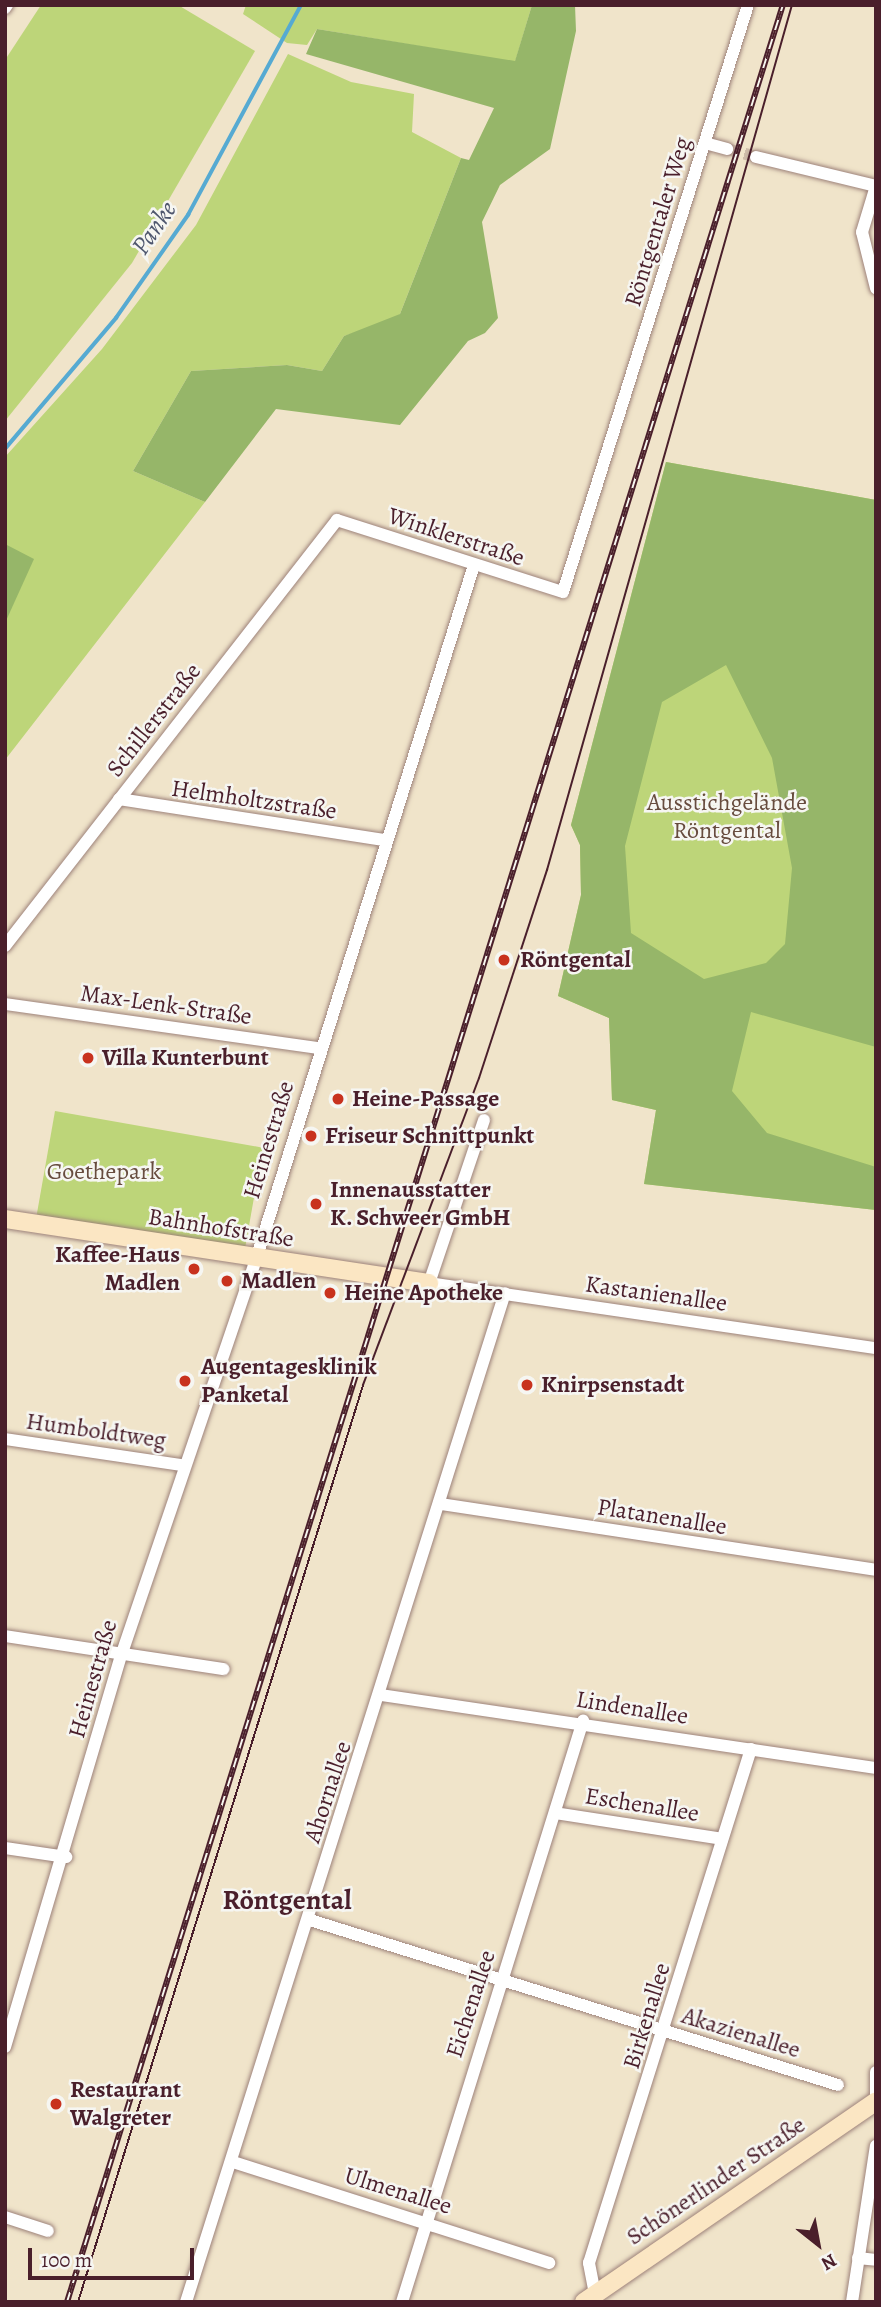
<!DOCTYPE html>
<html>
<head>
<meta charset="utf-8">
<style>
	body { margin:0 }
	#map { position:relative; width:881px; height:2307px; overflow:hidden; background:#f0e4ca; font-family:Alegreya,serif }
	div>[style] { position:absolute }
	.green>* { inset:0; background:#bdd579; transform-origin:0 0 }
	.forest>* { inset:0; background:#96b669 }
	.stream>* { height:3.5px; margin:-1.75px; padding:0 1.75px; transform-origin:1.75px; border-radius:1.75px; background:#56aad2 }
	.street-tunnel>* { height:12px; margin-top:-6px; transform-origin:0; background:repeating-linear-gradient(90deg,#cfbdaa 0 12px,transparent 0 18px) }
	.roads { filter:drop-shadow(0 0 2px #9d827a) drop-shadow(0 0 2px #9d827a) }
	.street>* { height:12px; margin:-6px; padding:0 6px; transform-origin:6px; border-radius:6px; background:#fff }
	.secondary>* { height:18px; margin:-9px; padding:0 9px; transform-origin:9px; border-radius:9px; background:#fbe6c3 }
	.tram>* { height:2px; margin:-1px; padding:0 1px; transform-origin:1px; border-radius:1px; background:#4a1f2b }
	.rail>* { height:6px; margin-top:-3px; transform-origin:0; background:repeating-linear-gradient(90deg,#f6f6f2 0 10px,#4a1f2b 0 20px); box-sizing:border-box; border-block:2px solid #4a1f2b }
	.dots>* { width:19px; height:19px; translate:-50% -50%; box-sizing:border-box; border:4px solid #f6f6f2; border-radius:50% }
	span { translate:-50% -50%; white-space:nowrap; text-align:center; line-height:1.15; -webkit-text-stroke:5px #f6f6f2; paint-order:stroke }
	.street-label { font-size:24px; color:#4a1f2b }
	.park-label { font-size:24px; color:#674c3e }
	.poi-label { font-size:24px; color:#4a1f2b; font-weight:700 }
	.left { translate:0 -50%; text-align:left }
	.right { translate:-100% -50%; text-align:right }
	.water-label { font-size:26px; color:#4f576e; font-style:italic }
	.quarter-label { font-size:28px; color:#4a1f2b; font-weight:700 }
	.frame { position:absolute; inset:0; border:7px solid #4a1f2b; pointer-events:none }
	.north { position:absolute; left:783px; top:2209px; width:70px; height:70px; -webkit-text-stroke:5px #f6f6f2; paint-order:stroke; rotate:149deg; font-size:19px; font-weight:700; line-height:28px; text-align:center; color:#4a1f2b }
	.north::after { content:''; display:block; margin:auto; width:24px; height:32px; background:#4a1f2b; clip-path:polygon(50% 0,100% 100%,50% 72%,0 100%) }
	.scale { position:absolute; left:28px; top:2248px; width:166px; height:32px; box-sizing:border-box; border:4px solid #4a1f2b; border-top:0; padding-left:9px; font-size:21px; line-height:24px; white-space:nowrap; color:#4a1f2b; -webkit-text-stroke:5px #f6f6f2; paint-order:stroke }
</style>
</head>
<body>
<div id="map">
	<div class="green">
		<i style="clip-path:polygon(41px 5px,178px 5px,255px 51px,132px 263px,5px 421px,5px 60px)"></i>
		<i style="clip-path:polygon(246px 5px,532px 5px,515px 62px,317px 29px,307px 45px,287px 43px,243px 14px)"></i>
		<i style="clip-path:polygon(288px 54px,351px 82px,414px 94px,412px 132px,461px 158px,398px 319px,344px 336px,322px 371px,287px 365px,191px 371px,133px 471px,205px 502px,5px 760px,5px 457px,102px 349px,196px 225px)"></i>
		<i style="clip-path:polygon(666px 462px,876px 500px,876px 1210px,644px 1184px,656px 1110px,612px 1100px,609px 1018px,558px 996px,581px 895px,580px 845px,571px 825px)"></i>
		<i style="left:55px;top:1111px;width:211px;height:105px;rotate:10deg"></i>
	</div>
	<div class="forest">
		<i style="clip-path:polygon(532px 5px,575px 5px,576px 31px,550px 149px,500px 185px,482px 222px,498px 318px,485px 333px,468px 341px,400px 425px,276px 409px,205px 502px,133px 471px,191px 371px,287px 365px,322px 371px,344px 336px,400px 314px,461px 158px,469px 160px,494px 108px,306px 54px,317px 29px,515px 61px)"></i>
		<i style="clip-path:polygon(evenodd,666px 462px,876px 500px,876px 1047px,751px 1012px,732px 1091px,767px 1133px,876px 1167px,876px 1210px,644px 1184px,656px 1110px,612px 1100px,609px 1018px,558px 996px,581px 895px,580px 845px,571px 825px,666px 462px,726px 665px,772px 758px,792px 868px,785px 944px,766px 963px,704px 979px,631px 933px,625px 846px,662px 702px,726px 665px)"></i>
		<i style="clip-path:polygon(5px 544px,34px 559px,5px 623px)"></i>
	</div>
	<div class="stream">
		<i style="left:5px;top:449px;width:172px;rotate:-49.7deg"></i>
		<i style="left:116px;top:318px;width:126px;rotate:-55deg"></i>
		<i style="left:188px;top:215px;width:238px;rotate:-61.7deg"></i>
	</div>
	<div class="street-tunnel">
		<i style="left:727px;top:149px;width:30px;rotate:15deg"></i>
	</div>
	<div class="roads">
		<div class="street">
			<i style="left:5px;top:8px;width:4px;rotate:-56deg"></i>
			<i style="left:705px;top:143px;width:23px;rotate:15deg"></i>
			<i style="left:756px;top:157px;width:123px;rotate:13.6deg"></i>
			<i style="left:876px;top:186px;width:48px;rotate:106.9deg"></i>
			<i style="left:862px;top:232px;width:58px;rotate:76deg"></i>
			<i style="left:119px;top:799px;width:268px;rotate:8.8deg"></i>
			<i style="left:5px;top:946px;width:540px;rotate:-52.07deg"></i>
			<i style="left:337px;top:520px;width:237px;rotate:17.7deg"></i>
			<i style="left:563px;top:592px;width:615px;rotate:-72.51deg"></i>
			<i style="left:5px;top:1004px;width:318px;rotate:8deg"></i>
			<i style="left:484px;top:1120px;width:172px;rotate:108.6deg"></i>
			<i style="left:429px;top:1283px;width:452px;rotate:8.3deg"></i>
			<i style="left:5px;top:1439px;width:178px;rotate:8.4deg"></i>
			<i style="left:441px;top:1504px;width:440px;rotate:8.6deg"></i>
			<i style="left:5px;top:1636px;width:221px;rotate:8.6deg"></i>
			<i style="left:381px;top:1695px;width:500px;rotate:8.39deg"></i>
			<i style="left:555px;top:1813px;width:169px;rotate:8.8deg"></i>
			<i style="left:5px;top:1848px;width:62px;rotate:8.4deg"></i>
			<i style="left:310px;top:1920px;width:553px;rotate:17.35deg"></i>
			<i style="left:5px;top:2047px;width:411px;rotate:-73.5deg"></i>
			<i style="left:122px;top:1653px;width:416px;rotate:-71.2deg"></i>
			<i style="left:256px;top:1259px;width:727px;rotate:-72.56deg"></i>
			<i style="left:876px;top:2072px;width:24px;rotate:90deg"></i>
			<i style="left:233px;top:2162px;width:332px;rotate:17.7deg"></i>
			<i style="left:5px;top:2217px;width:45px;rotate:18deg"></i>
			<i style="left:858px;top:2258px;width:18px;rotate:6deg"></i>
			<i style="left:595px;top:2294px;width:32px;rotate:-101deg"></i>
			<i style="left:589px;top:2263px;width:539px;rotate:-72.51deg"></i>
			<i style="left:186px;top:2302px;width:1058px;rotate:-72.46deg"></i>
			<i style="left:402px;top:2302px;width:609px;rotate:-72.7deg"></i>
			<i style="left:852px;top:2302px;width:158px;rotate:-81.3deg"></i>
		</div>
		<div class="secondary">
			<i style="left:5px;top:1219px;width:429px;rotate:8.6deg"></i>
			<i style="left:584px;top:2302px;width:354px;rotate:-34.5deg"></i>
		</div>
	</div>
	<div class="tram">
		<i style="left:78px;top:2302px;width:960px;rotate:-72.73deg"></i>
		<i style="left:363px;top:1385px;width:328px;rotate:-69.3deg"></i>
		<i style="left:479px;top:1078px;width:219px;rotate:-71.9deg"></i>
		<i style="left:547px;top:870px;width:899px;rotate:-74.19deg"></i>
	</div>
	<div class="rail">
		<i style="left:67px;top:2302px;width:2406px;rotate:-72.69deg"></i>
	</div>
	<div class="dots">
		<i style="left:504px;top:960px;background:#c8321e"></i>
		<i style="left:88px;top:1058px;background:#c8321e"></i>
		<i style="left:338px;top:1099px;background:#c8321e"></i>
		<i style="left:311px;top:1136px;background:#c8321e"></i>
		<i style="left:316px;top:1204px;background:#c8321e"></i>
		<i style="left:194px;top:1269px;background:#c8321e"></i>
		<i style="left:227px;top:1281px;background:#c8321e"></i>
		<i style="left:330px;top:1293px;background:#c8321e"></i>
		<i style="left:185px;top:1381px;background:#c8321e"></i>
		<i style="left:527px;top:1385px;background:#c8321e"></i>
		<i style="left:56px;top:2104px;background:#c8321e"></i>
	</div>
	<div class="street-label">
		<span style="left:658px;top:222px;rotate:-73deg">Röntgentaler Weg</span>
		<span style="left:456px;top:537px;rotate:18deg">Winklerstraße</span>
		<span style="left:154px;top:720px;rotate:-52deg">Schillerstraße</span>
		<span style="left:254px;top:800px;rotate:8deg">Helmholtzstraße</span>
		<span style="left:166px;top:1005px;rotate:8deg">Max-Lenk-Straße</span>
		<span style="left:269px;top:1140px;rotate:-73deg">Heinestraße</span>
		<span style="left:221px;top:1228px;rotate:9deg">Bahnhofstraße</span>
		<span style="left:656px;top:1294px;rotate:8deg">Kastanienallee</span>
		<span style="left:96px;top:1431px;rotate:8deg">Humboldtweg</span>
		<span style="left:662px;top:1517px;rotate:9deg">Platanenallee</span>
		<span style="left:93px;top:1679px;rotate:-74deg">Heinestraße</span>
		<span style="left:632px;top:1708px;rotate:9deg">Lindenallee</span>
		<span style="left:328px;top:1792px;rotate:-72deg">Ahornallee</span>
		<span style="left:642px;top:1805px;rotate:9deg">Eschenallee</span>
		<span style="left:471px;top:2004px;rotate:-72deg">Eichenallee</span>
		<span style="left:647px;top:2016px;rotate:-73deg">Birkenallee</span>
		<span style="left:741px;top:2033px;rotate:17deg">Akazienallee</span>
		<span style="left:716px;top:2181px;rotate:-34deg">Schönerlinder Straße</span>
		<span style="left:398px;top:2191px;rotate:17deg">Ulmenallee</span>
	</div>
	<div class="park-label">
		<span style="left:727px;top:817px">Ausstichgelände<br>Röntgental</span>
		<span style="left:104px;top:1172px">Goethepark</span>
	</div>
	<div class="poi-label">
		<span class="left" style="left:520px;top:960px">Röntgental</span>
		<span class="left" style="left:102px;top:1058px">Villa Kunterbunt</span>
		<span class="left" style="left:352px;top:1099px">Heine-Passage</span>
		<span class="left" style="left:325px;top:1136px">Friseur Schnittpunkt</span>
		<span class="left" style="left:330px;top:1204px">Innenausstatter<br>K. Schweer GmbH</span>
		<span class="right" style="left:180px;top:1269px">Kaffee-Haus<br>Madlen</span>
		<span class="left" style="left:241px;top:1281px">Madlen</span>
		<span class="left" style="left:344px;top:1293px">Heine Apotheke</span>
		<span class="left" style="left:201px;top:1381px">Augentagesklinik<br>Panketal</span>
		<span class="left" style="left:541px;top:1385px">Knirpsenstadt</span>
		<span class="left" style="left:70px;top:2104px">Restaurant<br>Walgreter</span>
	</div>
	<div class="water-label">
		<span style="left:154px;top:228px;rotate:-56deg">Panke</span>
	</div>
	<div class="quarter-label">
		<span style="left:287px;top:1900px">Röntgental</span>
	</div>
	<div class="frame"></div>
	<div class="north">N</div>
	<div class="scale">100 m</div>
</div>
</body>
</html>
